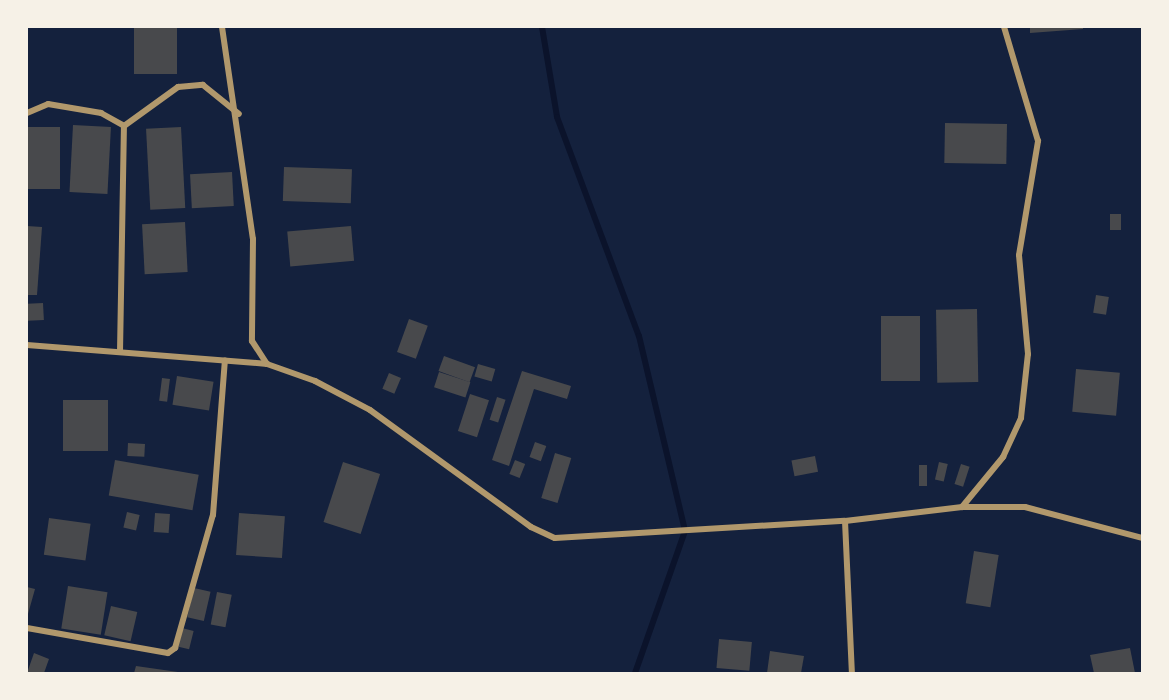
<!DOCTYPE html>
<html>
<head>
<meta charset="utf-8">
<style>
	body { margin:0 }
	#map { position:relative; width:1169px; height:700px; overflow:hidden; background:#14213d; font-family:"Varela Round",sans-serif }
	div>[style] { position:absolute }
	.stream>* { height:6px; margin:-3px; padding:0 3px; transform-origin:3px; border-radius:3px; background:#0b132b }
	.building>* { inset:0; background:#48494c; transform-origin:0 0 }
	.minor>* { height:6px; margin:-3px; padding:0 3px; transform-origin:3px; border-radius:3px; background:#b1986c }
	span { translate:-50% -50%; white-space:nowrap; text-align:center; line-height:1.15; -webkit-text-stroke:5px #f6f1e7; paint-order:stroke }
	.frame { position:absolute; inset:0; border:28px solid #f6f1e7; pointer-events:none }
</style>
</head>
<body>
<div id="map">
	<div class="stream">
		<i style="left:542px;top:27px;width:91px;rotate:80.5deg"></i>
		<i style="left:557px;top:117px;width:234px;rotate:69.5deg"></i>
		<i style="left:639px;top:336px;width:200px;rotate:76.7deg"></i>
		<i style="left:685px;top:531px;width:151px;rotate:109.4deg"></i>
	</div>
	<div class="building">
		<i style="left:134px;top:27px;width:43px;height:47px"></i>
		<i style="clip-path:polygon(1030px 27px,1083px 27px,1083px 29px,1030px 33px)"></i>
		<i style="left:945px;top:123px;width:62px;height:40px;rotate:1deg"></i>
		<i style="left:73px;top:125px;width:38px;height:67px;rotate:3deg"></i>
		<i style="left:27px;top:127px;width:33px;height:62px"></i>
		<i style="left:181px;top:127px;width:81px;height:35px;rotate:87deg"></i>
		<i style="left:284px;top:167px;width:68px;height:34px;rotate:2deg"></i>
		<i style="left:232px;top:172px;width:34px;height:42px;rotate:87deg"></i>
		<i style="left:1110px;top:214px;width:11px;height:16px"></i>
		<i style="left:185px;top:222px;width:50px;height:43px;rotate:87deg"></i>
		<i style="clip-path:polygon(27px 226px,42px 227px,37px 295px,27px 295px)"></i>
		<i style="left:351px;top:226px;width:35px;height:64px;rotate:85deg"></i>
		<i style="left:1096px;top:295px;width:13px;height:18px;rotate:9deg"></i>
		<i style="left:43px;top:303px;width:17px;height:16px;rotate:87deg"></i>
		<i style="left:977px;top:309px;width:73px;height:41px;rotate:89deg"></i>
		<i style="left:881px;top:316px;width:39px;height:65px"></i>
		<i style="left:409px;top:319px;width:20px;height:35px;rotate:20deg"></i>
		<i style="left:444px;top:356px;width:33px;height:16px;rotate:20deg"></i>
		<i style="left:478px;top:364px;width:18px;height:13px;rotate:16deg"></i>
		<i style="left:1076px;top:369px;width:44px;height:43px;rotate:5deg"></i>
		<i style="clip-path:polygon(522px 371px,571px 386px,567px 399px,534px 389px,509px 466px,492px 460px)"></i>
		<i style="left:439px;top:372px;width:33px;height:16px;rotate:18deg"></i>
		<i style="left:389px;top:373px;width:13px;height:17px;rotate:23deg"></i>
		<i style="left:177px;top:376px;width:37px;height:29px;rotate:9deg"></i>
		<i style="left:162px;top:378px;width:8px;height:23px;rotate:7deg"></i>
		<i style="left:470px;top:394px;width:20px;height:39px;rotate:18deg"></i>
		<i style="left:497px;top:397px;width:9px;height:24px;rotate:18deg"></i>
		<i style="left:63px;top:400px;width:45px;height:51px"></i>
		<i style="left:535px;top:442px;width:12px;height:16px;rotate:20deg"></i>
		<i style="left:128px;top:443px;width:17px;height:13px;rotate:3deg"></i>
		<i style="left:555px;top:453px;width:17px;height:47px;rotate:17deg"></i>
		<i style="left:815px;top:456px;width:16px;height:24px;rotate:79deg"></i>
		<i style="left:115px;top:460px;width:85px;height:36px;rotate:10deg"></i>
		<i style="left:515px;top:460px;width:11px;height:15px;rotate:22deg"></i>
		<i style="left:343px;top:462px;width:39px;height:63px;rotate:18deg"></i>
		<i style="left:939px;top:462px;width:9px;height:18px;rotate:13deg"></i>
		<i style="left:961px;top:464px;width:9px;height:21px;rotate:18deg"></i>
		<i style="left:919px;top:465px;width:8px;height:21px"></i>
		<i style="left:127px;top:512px;width:13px;height:16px;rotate:13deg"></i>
		<i style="left:155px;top:513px;width:15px;height:19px;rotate:4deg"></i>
		<i style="left:239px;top:513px;width:46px;height:42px;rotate:4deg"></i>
		<i style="left:49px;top:518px;width:42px;height:37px;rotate:8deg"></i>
		<i style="left:974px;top:551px;width:25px;height:53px;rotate:9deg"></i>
		<i style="left:68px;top:586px;width:40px;height:43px;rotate:9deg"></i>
		<i style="clip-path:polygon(27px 587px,35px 589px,28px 614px,27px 614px)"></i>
		<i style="left:194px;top:588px;width:17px;height:30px;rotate:13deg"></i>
		<i style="left:217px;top:592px;width:15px;height:33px;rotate:11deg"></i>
		<i style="left:111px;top:606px;width:27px;height:30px;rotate:13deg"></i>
		<i style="left:182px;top:628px;width:12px;height:19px;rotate:14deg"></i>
		<i style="left:719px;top:639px;width:33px;height:29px;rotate:5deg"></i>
		<i style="clip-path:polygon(1130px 648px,1135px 673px,1094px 673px,1090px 655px)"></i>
		<i style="clip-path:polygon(770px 651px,804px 656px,801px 673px,767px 673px)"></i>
		<i style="clip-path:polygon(34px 653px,49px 659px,44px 673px,27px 673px)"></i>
		<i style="clip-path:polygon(136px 666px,178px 672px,178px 673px,134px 673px)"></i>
	</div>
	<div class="minor">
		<i style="left:222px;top:27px;width:214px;rotate:81.7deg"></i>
		<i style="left:253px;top:239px;width:102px;rotate:90.6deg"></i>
		<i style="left:252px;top:341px;width:27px;rotate:57deg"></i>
		<i style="left:27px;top:113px;width:23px;rotate:-23deg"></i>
		<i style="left:48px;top:104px;width:54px;rotate:9.6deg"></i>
		<i style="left:101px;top:113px;width:26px;rotate:29deg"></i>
		<i style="left:27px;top:345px;width:241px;rotate:4.5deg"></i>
		<i style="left:267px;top:364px;width:51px;rotate:19.5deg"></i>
		<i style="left:315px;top:381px;width:62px;rotate:27.8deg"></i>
		<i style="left:370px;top:410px;width:199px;rotate:36deg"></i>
		<i style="left:531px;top:527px;width:26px;rotate:25deg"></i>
		<i style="left:555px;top:538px;width:290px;rotate:-3.4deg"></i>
		<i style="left:845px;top:521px;width:118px;rotate:-6.8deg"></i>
		<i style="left:962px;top:507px;width:63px"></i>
		<i style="left:1025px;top:507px;width:121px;rotate:14.8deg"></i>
		<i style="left:120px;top:352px;width:226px;rotate:-89deg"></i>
		<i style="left:124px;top:126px;width:67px;rotate:-35.8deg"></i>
		<i style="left:178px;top:87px;width:25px;rotate:-5deg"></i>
		<i style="left:203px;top:85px;width:46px;rotate:38.9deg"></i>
		<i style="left:962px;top:507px;width:65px;rotate:-50.6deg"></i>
		<i style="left:1003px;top:457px;width:43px;rotate:-65.2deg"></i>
		<i style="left:1021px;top:418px;width:64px;rotate:-83.8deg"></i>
		<i style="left:1028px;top:354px;width:99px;rotate:-95.2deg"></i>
		<i style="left:1019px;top:255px;width:116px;rotate:-80.5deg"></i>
		<i style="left:1038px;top:141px;width:119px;rotate:-106.6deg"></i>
		<i style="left:845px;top:521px;width:152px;rotate:87.4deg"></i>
		<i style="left:27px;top:628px;width:143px;rotate:10.1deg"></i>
		<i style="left:168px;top:653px;width:9px;rotate:-36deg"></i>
		<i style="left:175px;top:648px;width:138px;rotate:-74.1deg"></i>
		<i style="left:213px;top:515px;width:155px;rotate:-85.6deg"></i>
	</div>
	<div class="frame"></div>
</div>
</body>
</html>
